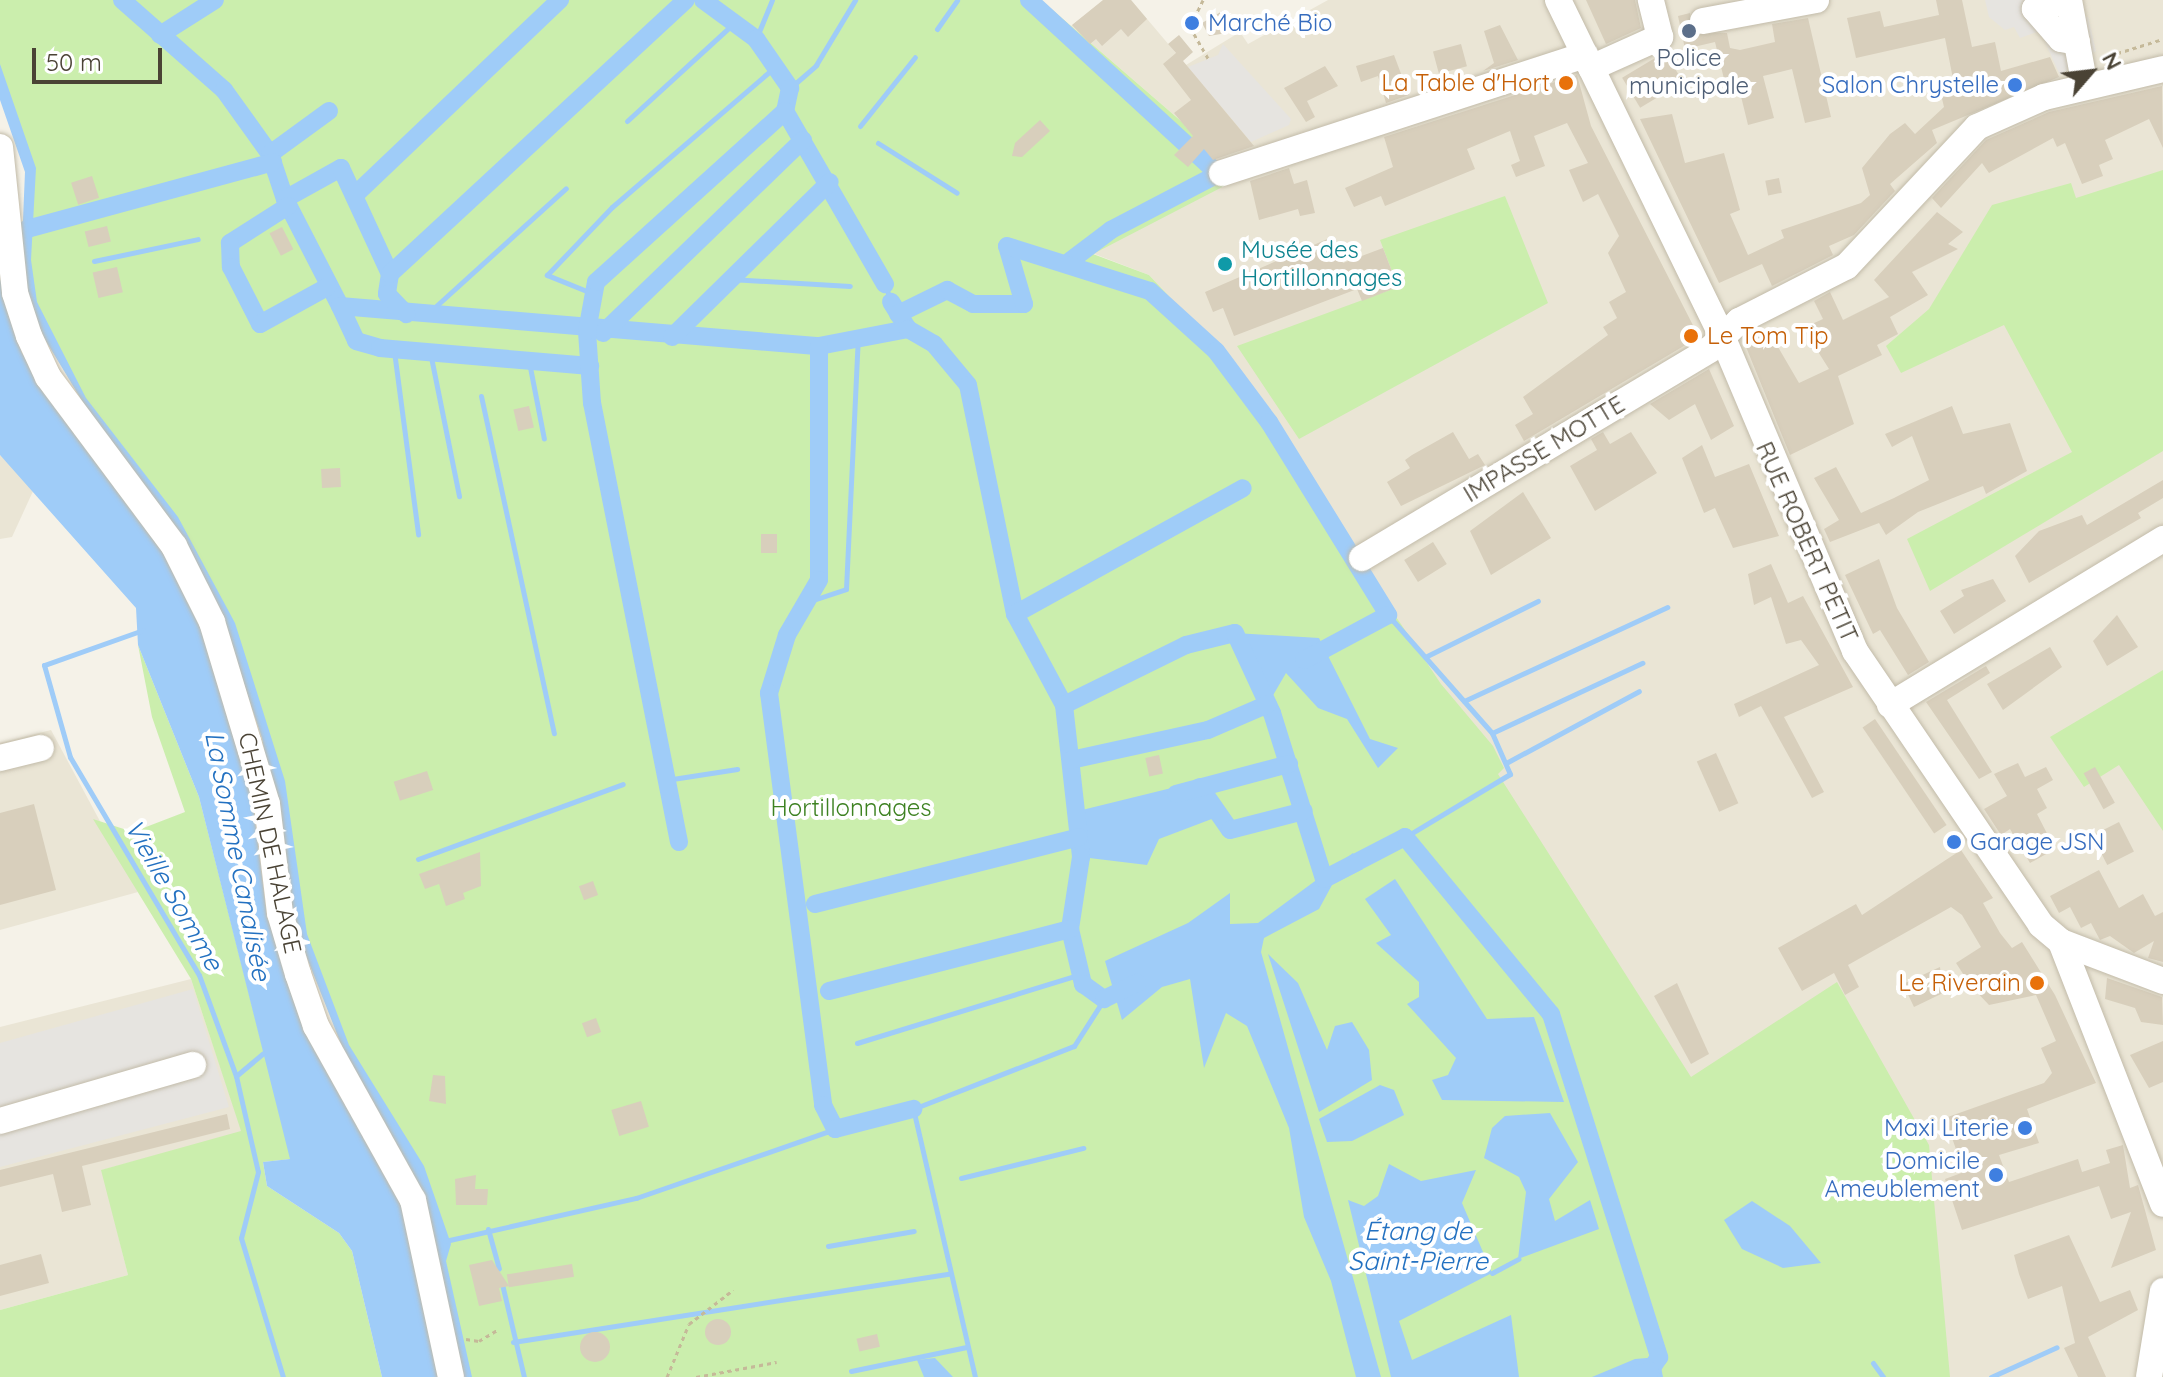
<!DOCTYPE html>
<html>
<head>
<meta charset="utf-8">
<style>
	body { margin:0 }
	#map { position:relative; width:2163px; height:1377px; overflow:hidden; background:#f5f2e8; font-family:Quicksand,sans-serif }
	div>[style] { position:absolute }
	.residential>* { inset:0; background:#eae5d5 }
	.green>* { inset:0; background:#cbeead }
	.parking>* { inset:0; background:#e6e4e0 }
	.water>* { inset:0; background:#9fccf8 }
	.stream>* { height:5px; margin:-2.5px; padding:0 2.5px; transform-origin:2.5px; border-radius:2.5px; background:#9fccf8 }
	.canal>* { height:18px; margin:-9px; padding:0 9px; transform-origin:9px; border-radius:9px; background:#9fccf8 }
	.building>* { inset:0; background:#d8cfbc; transform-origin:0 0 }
	.round { border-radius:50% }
	.path>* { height:3px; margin-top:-1.5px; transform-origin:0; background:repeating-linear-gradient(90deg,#c5b999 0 4px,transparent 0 8px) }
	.roads { filter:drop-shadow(0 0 2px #c2bba9) drop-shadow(0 0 2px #c2bba9) }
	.minor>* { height:26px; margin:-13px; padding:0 13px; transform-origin:13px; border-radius:13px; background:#fff }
	.dots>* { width:22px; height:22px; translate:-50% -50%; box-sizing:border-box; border:4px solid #fff; border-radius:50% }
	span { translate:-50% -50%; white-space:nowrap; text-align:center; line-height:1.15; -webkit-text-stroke:8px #fff; paint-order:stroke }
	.shop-label { font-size:24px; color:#366cbe }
	.left { translate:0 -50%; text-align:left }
	.right { translate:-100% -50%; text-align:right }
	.service-label { font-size:24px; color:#4e5e75 }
	.food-label { font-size:24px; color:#c56008 }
	.culture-label { font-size:24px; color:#0d838f }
	.street-label { font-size:24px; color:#4a4335 }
	.park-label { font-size:24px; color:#3e8222 }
	.water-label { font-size:26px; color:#2371c1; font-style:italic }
	.north { position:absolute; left:2051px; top:32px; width:80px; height:80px; -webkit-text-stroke:6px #fff; paint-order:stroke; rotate:62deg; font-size:22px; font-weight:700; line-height:32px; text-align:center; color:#4a4335 }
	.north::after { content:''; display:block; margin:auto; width:28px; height:36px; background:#4a4335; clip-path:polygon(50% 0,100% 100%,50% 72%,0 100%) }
	.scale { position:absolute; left:32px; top:48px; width:130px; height:36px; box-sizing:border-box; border:4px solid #4a4335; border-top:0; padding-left:10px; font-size:24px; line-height:28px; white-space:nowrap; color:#4a4335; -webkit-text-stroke:6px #fff; paint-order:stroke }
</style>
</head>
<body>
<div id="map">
	<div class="residential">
		<i style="clip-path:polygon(1104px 0,1131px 0,1186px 65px,1240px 32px,1248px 44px,1328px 0,2163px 0,2163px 1377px,1931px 1377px,1683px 1096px,1367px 568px,1214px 344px,1149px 275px,1092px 253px,1182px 122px,1071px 26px)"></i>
		<i style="clip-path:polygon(0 455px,34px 489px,12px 537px,0 539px)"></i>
		<i style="clip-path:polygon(51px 730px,138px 892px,0 930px,0 743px)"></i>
		<i style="clip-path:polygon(191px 979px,242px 1132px,102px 1170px,128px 1275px,0 1310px,0 1027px)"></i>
	</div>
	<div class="green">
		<i style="clip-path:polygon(0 0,1041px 0,1182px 122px,1232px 182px,1093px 254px,1149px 275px,1214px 344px,1441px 684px,1493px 746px,1504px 768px,1498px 774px,1691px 1077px,1837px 982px,1929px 1145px,1950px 1377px,467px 1377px,424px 1184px,355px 1074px,295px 919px,275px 779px,228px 625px,91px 417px,28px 304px,27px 167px,0 89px)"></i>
		<i style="clip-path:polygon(2163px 170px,2163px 451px,1930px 591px,1907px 539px,2072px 452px,2004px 325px,1901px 373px,1886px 346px,1929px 309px,1992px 205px,2071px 183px,2076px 198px)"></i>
		<i style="clip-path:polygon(1505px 196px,1548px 303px,1299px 439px,1237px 346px,1398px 287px,1380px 240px)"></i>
		<i style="clip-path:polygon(138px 645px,199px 797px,291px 1159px,263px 1162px,267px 1186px,339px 1233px,352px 1251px,382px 1377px,0 1377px,0 1310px,128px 1275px,101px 1170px,241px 1131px,191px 979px,93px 819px,133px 832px,185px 812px,152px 717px)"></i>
		<i style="clip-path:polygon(2163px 670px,2163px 831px,2119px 765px,2084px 787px,2050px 737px)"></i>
	</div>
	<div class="parking">
		<i style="clip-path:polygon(1985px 0,2069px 0,2073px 20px,2088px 17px,2096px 51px,2060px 75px,2040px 31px,2020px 38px,2014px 27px,2005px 30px,1989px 17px)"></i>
		<i style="clip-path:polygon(1223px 44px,1291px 119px,1289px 125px,1251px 142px,1188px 67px,1218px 55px)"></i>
		<i style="clip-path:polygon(193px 989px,229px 1107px,0 1167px,0 1043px)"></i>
	</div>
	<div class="water">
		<i style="clip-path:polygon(0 64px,36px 168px,31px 260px,37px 302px,86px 398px,178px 517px,235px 623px,285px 781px,307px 934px,349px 1045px,424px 1166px,451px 1244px,446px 1261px,472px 1377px,464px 1377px,412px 1172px,354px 1077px,294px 925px,262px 738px,232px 649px,29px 313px,21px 267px,25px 172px,0 100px)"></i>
		<i style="clip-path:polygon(0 278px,22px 353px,164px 553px,216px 656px,252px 796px,267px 917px,322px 1057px,398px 1188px,445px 1377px,382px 1377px,352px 1251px,339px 1233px,267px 1186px,263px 1162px,290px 1159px,199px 797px,138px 645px,136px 608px,0 455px)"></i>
		<i style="clip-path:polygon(1235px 633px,1319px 638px,1370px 739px,1398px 748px,1378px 768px,1347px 719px,1318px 708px,1286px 673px,1268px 704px)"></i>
		<i style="clip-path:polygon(1200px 781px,1217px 817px,1159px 839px,1147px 865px,1081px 857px,1082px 810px)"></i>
		<i style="clip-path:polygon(1353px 853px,1363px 869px,1332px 885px,1319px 909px,1264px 938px,1261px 952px,1381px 1377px,1356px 1377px,1331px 1281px,1304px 1217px,1289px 1128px,1247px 1026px,1226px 1013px,1204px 1068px,1190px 979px,1162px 987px,1122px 1020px,1105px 961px,1188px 923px,1230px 893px,1230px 924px,1258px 923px)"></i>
		<i style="clip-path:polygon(1395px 879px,1487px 1019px,1534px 1017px,1564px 1102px,1442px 1100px,1432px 1080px,1448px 1075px,1456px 1058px,1407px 1004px,1419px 997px,1419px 982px,1376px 943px,1391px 935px,1365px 899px)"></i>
		<i style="clip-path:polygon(1268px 954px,1298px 983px,1327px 1050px,1335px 1026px,1352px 1022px,1369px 1050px,1372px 1080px,1319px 1112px)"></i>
		<i style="clip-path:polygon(1380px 1085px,1394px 1090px,1404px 1115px,1352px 1141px,1327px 1142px,1319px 1119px)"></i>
		<i style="clip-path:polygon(1550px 1113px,1578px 1162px,1549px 1199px,1555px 1221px,1590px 1200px,1599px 1229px,1518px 1259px,1526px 1192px,1519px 1177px,1484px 1158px,1492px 1128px,1505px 1116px)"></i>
		<i style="clip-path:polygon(1389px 1164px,1421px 1181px,1476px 1170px,1462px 1203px,1492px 1273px,1399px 1321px,1412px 1360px,1511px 1315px,1519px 1377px,1391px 1377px,1348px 1200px,1364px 1206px,1378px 1196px)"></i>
		<i style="clip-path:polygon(1752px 1201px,1790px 1226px,1821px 1263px,1783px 1268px,1742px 1249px,1724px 1220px)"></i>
		<i style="clip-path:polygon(1659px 1357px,1663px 1377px,1592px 1377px,1635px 1359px)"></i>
		<i style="clip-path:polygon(935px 1358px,953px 1377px,924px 1377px,917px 1360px)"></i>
	</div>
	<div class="stream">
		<i style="left:937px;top:29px;width:35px;rotate:-55deg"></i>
		<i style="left:756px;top:39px;width:42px;rotate:-67.7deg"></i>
		<i style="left:790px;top:88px;width:35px;rotate:-41deg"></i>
		<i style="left:816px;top:65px;width:76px;rotate:-59deg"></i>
		<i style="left:627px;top:121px;width:145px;rotate:-42.5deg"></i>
		<i style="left:860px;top:126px;width:88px;rotate:-51.4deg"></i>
		<i style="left:878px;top:143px;width:93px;rotate:32.3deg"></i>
		<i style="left:94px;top:261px;width:106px;rotate:-11.9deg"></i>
		<i style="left:730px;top:279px;width:120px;rotate:3.3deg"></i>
		<i style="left:885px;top:284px;width:19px;rotate:72deg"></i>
		<i style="left:594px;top:294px;width:51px;rotate:-158deg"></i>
		<i style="left:547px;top:275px;width:94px;rotate:-46.3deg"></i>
		<i style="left:612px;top:207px;width:215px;rotate:-40.7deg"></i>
		<i style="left:425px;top:316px;width:190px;rotate:-42.2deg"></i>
		<i style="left:394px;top:351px;width:185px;rotate:82.5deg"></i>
		<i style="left:431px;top:357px;width:142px;rotate:78.6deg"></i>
		<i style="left:529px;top:362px;width:78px;rotate:79deg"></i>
		<i style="left:481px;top:396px;width:345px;rotate:77.8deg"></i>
		<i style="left:807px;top:602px;width:41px;rotate:-18.4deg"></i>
		<i style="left:846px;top:589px;width:250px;rotate:-87.3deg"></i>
		<i style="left:1388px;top:615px;width:157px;rotate:48.6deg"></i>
		<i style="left:1492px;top:733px;width:45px;rotate:66.3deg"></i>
		<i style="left:1510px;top:774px;width:122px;rotate:149deg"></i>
		<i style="left:143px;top:630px;width:105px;rotate:160.5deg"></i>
		<i style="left:44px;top:665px;width:96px;rotate:74.2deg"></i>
		<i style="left:70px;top:757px;width:253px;rotate:59.4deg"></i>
		<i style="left:199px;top:975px;width:108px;rotate:69.9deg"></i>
		<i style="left:236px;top:1076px;width:98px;rotate:77.1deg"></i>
		<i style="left:258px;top:1172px;width:68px;rotate:104.4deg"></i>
		<i style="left:241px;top:1238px;width:145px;rotate:73.2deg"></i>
		<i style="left:1425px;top:657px;width:126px;rotate:-26.4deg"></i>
		<i style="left:1464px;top:701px;width:224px;rotate:-24.8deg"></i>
		<i style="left:1492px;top:733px;width:166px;rotate:-25deg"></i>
		<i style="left:1506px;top:763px;width:151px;rotate:-28.4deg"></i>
		<i style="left:666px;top:780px;width:72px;rotate:-8.8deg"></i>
		<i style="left:418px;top:859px;width:218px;rotate:-20.1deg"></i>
		<i style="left:857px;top:1043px;width:234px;rotate:-17.1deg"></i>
		<i style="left:236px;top:1076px;width:35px;rotate:-40deg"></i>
		<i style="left:961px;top:1178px;width:126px;rotate:-13.8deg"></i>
		<i style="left:488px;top:1229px;width:41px;rotate:74.6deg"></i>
		<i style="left:445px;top:1241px;width:196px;rotate:-12.7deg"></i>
		<i style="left:636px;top:1198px;width:211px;rotate:-19.1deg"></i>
		<i style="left:828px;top:1246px;width:87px;rotate:-9.9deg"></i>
		<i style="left:1492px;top:1273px;width:30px;rotate:-28deg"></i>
		<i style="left:502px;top:1284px;width:96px;rotate:76.7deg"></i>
		<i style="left:513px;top:1342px;width:441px;rotate:-8.9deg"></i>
		<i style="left:1873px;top:1363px;width:17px;rotate:54deg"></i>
		<i style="left:851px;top:1371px;width:118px;rotate:-11.7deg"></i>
		<i style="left:975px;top:1377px;width:275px;rotate:-103deg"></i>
		<i style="left:913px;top:1109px;width:173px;rotate:-21.4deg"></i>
		<i style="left:1074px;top:1046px;width:56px;rotate:-57.4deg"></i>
		<i style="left:1991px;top:1377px;width:72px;rotate:-24.4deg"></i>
	</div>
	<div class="canal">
		<i style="left:122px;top:0;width:136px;rotate:41.4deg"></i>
		<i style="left:224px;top:90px;width:79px;rotate:54.3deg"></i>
		<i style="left:270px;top:154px;width:47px;rotate:71.6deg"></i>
		<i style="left:285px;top:199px;width:120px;rotate:62.8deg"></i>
		<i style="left:340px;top:306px;width:481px;rotate:4.8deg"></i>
		<i style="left:819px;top:346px;width:91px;rotate:-10.8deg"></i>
		<i style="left:908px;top:329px;width:32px;rotate:-122deg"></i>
		<i style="left:703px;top:0;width:66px;rotate:36.3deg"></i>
		<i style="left:756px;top:39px;width:60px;rotate:55.2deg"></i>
		<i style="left:790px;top:88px;width:24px;rotate:102deg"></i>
		<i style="left:785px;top:111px;width:200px;rotate:60deg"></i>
		<i style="left:1029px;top:0;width:257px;rotate:42.6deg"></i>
		<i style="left:1218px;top:174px;width:121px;rotate:152.4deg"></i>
		<i style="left:1111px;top:230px;width:51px;rotate:142.9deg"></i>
		<i style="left:160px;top:35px;width:65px;rotate:-32.5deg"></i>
		<i style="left:270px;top:154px;width:73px;rotate:-36.1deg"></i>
		<i style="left:356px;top:194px;width:282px;rotate:-43.6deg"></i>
		<i style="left:285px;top:199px;width:64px;rotate:-29deg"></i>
		<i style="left:341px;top:168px;width:117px;rotate:65.2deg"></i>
		<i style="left:390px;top:274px;width:20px;rotate:99deg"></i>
		<i style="left:387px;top:294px;width:28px;rotate:46deg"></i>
		<i style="left:288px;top:206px;width:69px;rotate:147.5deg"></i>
		<i style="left:230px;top:243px;width:24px;rotate:88deg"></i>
		<i style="left:231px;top:267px;width:64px;rotate:63deg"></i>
		<i style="left:260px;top:324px;width:77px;rotate:-28.9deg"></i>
		<i style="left:27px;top:229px;width:255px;rotate:-15.2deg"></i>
		<i style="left:390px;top:274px;width:403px;rotate:-42.8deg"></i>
		<i style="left:340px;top:306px;width:38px;rotate:65deg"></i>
		<i style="left:356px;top:341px;width:25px;rotate:16deg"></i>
		<i style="left:380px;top:348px;width:211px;rotate:4.9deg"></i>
		<i style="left:898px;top:314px;width:55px;rotate:-26.1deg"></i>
		<i style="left:947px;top:290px;width:30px;rotate:28deg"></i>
		<i style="left:973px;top:304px;width:51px"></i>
		<i style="left:1024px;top:304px;width:60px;rotate:-106.3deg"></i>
		<i style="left:1007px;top:246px;width:150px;rotate:17.5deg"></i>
		<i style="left:1150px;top:291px;width:89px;rotate:42.3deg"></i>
		<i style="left:1216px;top:351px;width:89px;rotate:53.3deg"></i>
		<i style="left:1269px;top:422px;width:227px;rotate:58.3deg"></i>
		<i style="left:1388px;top:615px;width:95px;rotate:151.8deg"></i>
		<i style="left:908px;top:329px;width:30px;rotate:30deg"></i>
		<i style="left:934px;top:344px;width:53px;rotate:50.3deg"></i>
		<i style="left:968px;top:385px;width:234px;rotate:78.4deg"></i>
		<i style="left:1015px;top:614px;width:103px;rotate:61.7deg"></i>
		<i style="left:1064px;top:705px;width:136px;rotate:-26.2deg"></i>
		<i style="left:1186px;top:645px;width:50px;rotate:-13.8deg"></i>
		<i style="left:1235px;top:633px;width:88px;rotate:65.2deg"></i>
		<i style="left:1272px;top:713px;width:174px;rotate:72.6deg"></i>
		<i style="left:1324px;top:879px;width:91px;rotate:-27.4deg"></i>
		<i style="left:1405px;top:837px;width:229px;rotate:50.5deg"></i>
		<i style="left:1551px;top:1014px;width:360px;rotate:72.5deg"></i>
		<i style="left:1659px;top:1357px;width:17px;rotate:123deg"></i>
		<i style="left:1650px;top:1371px;width:22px;rotate:164deg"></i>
		<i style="left:603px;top:333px;width:278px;rotate:-44deg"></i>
		<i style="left:672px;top:337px;width:221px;rotate:-44.5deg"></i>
		<i style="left:819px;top:346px;width:234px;rotate:90deg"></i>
		<i style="left:819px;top:580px;width:64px;rotate:120.2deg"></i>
		<i style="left:787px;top:635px;width:61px;rotate:107.2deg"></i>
		<i style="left:769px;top:693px;width:416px;rotate:82.5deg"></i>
		<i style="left:823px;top:1105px;width:27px;rotate:63deg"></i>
		<i style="left:835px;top:1129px;width:81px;rotate:-14.4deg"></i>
		<i style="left:1015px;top:614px;width:260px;rotate:-28.9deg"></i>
		<i style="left:1064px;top:705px;width:153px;rotate:83.6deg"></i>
		<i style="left:1081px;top:857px;width:73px;rotate:98.7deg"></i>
		<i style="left:1070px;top:929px;width:57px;rotate:76.7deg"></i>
		<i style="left:1083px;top:984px;width:26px;rotate:36deg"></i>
		<i style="left:1104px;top:999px;width:37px;rotate:-26deg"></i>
		<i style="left:1071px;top:760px;width:140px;rotate:-12.4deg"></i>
		<i style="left:1208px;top:730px;width:65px;rotate:-23.4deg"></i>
		<i style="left:1200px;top:787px;width:52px;rotate:55.1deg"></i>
		<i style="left:1230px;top:830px;width:76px;rotate:-14.4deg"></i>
		<i style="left:1176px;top:794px;width:117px;rotate:-14.9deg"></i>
		<i style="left:679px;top:842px;width:448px;rotate:-101.2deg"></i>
		<i style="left:592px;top:403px;width:72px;rotate:-94deg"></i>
		<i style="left:587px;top:331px;width:50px;rotate:-79.6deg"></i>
		<i style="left:596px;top:282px;width:255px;rotate:-42.1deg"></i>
		<i style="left:815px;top:904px;width:272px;rotate:-14.2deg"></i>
		<i style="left:829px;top:991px;width:249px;rotate:-14.4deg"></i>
	</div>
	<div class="building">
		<i style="clip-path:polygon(1103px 0,1131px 0,1147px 19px,1128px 37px,1121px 29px,1102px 46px,1096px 39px,1090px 44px,1072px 25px)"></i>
		<i style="clip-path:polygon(1586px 0,1635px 0,1641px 28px,1606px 44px)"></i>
		<i style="clip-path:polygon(1936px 0,1962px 0,1972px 47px,1995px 42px,2001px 71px,2050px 57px,2059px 77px,1932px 130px,1937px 143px,1890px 184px,1895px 191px,1854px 235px,1829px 246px,1833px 255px,1772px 286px,1762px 264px,1719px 283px,1640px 119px,1672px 114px,1685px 163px,1724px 153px,1740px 210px,1730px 214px,1748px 255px,1784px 238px,1781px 230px,1861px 203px,1870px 195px,1862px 168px,1890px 134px,1905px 123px,1915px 134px,1944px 107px,1938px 82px,1953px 79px,1945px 38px,1856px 58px,1847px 18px,1880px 11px,1884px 27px,1939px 15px)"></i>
		<i style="clip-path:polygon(1224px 10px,1238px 31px,1209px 36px,1202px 23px)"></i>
		<i style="clip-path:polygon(1690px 13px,1691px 32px,1727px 33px,1730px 48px,1740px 50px,1775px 42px,1772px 24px,1808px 18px,1831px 117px,1805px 123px,1792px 69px,1763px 76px,1774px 118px,1748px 125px,1737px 80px,1725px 83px,1715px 42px,1685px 49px,1678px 16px)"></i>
		<i style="clip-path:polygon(1500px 25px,1518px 60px,1483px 71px,1494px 63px,1484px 31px)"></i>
		<i style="clip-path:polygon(1179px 35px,1193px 52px,1183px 61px,1178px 55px,1254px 146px,1213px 160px,1204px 149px,1188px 167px,1174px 155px,1193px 136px,1174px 113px,1191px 100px,1163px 64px,1176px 53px,1168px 44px)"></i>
		<i style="left:1461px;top:44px;width:23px;height:29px;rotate:75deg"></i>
		<i style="left:1665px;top:52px;width:35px;height:50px;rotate:59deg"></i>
		<i style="clip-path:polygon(1394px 55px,1409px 95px,1386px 103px,1378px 76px,1361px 82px,1356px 66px)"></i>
		<i style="clip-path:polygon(1325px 66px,1338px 86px,1307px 101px,1315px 117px,1306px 122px,1284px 88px)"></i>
		<i style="clip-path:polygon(1577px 75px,1591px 126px,1699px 337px,1524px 441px,1515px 425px,1533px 414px,1523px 397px,1608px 335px,1603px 327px,1617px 318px,1609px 302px,1626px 292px,1608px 253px,1619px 236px,1598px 194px,1583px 202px,1569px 170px,1588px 163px,1567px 123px,1534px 136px,1545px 166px,1516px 177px,1511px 165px,1520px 161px,1510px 131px,1467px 149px,1475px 169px,1385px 206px,1381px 196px,1354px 207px,1345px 188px,1393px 167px,1384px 137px)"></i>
		<i style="clip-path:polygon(2162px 86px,2163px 148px,2149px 119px,2105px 140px,2113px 159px,2099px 165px,2103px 176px,2082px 184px,2065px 143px,2057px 147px,2053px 138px,1989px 173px,1982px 163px,1941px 208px,1932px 198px,1986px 140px,2049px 112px)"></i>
		<i style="clip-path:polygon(1040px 120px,1050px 131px,1022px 157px,1012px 156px,1015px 143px)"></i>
		<i style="clip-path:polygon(1289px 168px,1294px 184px,1307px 180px,1315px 213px,1300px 216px,1298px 209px,1259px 220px,1250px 181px)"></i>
		<i style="left:92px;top:176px;width:23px;height:22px;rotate:72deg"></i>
		<i style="left:1779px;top:178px;width:15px;height:14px;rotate:79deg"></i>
		<i style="clip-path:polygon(1937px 212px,1963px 232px,1948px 244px,1958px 249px,1912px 272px,1928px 295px,1890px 317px,1898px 334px,1877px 345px,1882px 355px,1838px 376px,1854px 424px,1790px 455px,1744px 342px,1767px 328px,1799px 383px,1829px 369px,1803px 328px,1823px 319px,1814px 301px,1830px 292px,1843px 320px,1889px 297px,1874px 280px)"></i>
		<i style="left:107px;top:226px;width:16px;height:23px;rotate:76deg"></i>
		<i style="left:282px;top:227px;width:25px;height:14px;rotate:63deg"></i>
		<i style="clip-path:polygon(1332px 237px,1343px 263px,1383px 248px,1398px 287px,1362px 301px,1357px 289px,1234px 336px,1223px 308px,1213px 312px,1205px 292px)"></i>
		<i style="left:117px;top:267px;width:26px;height:25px;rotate:77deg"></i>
		<i style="clip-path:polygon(1709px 369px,1734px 426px,1711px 440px,1695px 404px,1669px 420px,1650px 404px)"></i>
		<i style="left:529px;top:406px;width:22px;height:16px;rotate:77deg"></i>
		<i style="clip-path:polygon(1952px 406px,1963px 434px,2010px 423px,2027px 471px,1986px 494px,1983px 486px,1918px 512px,1886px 535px,1879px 523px,1830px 542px,1824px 529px,1839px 520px,1814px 478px,1836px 467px,1861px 513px,1894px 498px,1929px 480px,1912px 436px,1892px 447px,1885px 434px)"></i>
		<i style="clip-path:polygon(1453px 432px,1469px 459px,1478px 454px,1485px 465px,1401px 506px,1387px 482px,1410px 468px,1405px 460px,1412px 455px)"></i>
		<i style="clip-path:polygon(1603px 432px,1610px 444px,1631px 432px,1657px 473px,1595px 511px,1570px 466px,1597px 450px,1591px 439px)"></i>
		<i style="clip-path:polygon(1702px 445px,1715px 477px,1749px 464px,1779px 536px,1733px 548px,1715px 508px,1704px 513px,1682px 458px)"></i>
		<i style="left:340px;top:468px;width:19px;height:19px;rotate:87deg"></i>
		<i style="clip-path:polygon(2163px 480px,2163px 498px,2138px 513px,2141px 518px,2029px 583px,2015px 556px,2039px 531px,2082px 515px,2087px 525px)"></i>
		<i style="clip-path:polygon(1523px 492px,1551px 538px,1491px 575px,1470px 531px)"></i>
		<i style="left:761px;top:534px;width:16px;height:19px"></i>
		<i style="left:1433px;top:542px;width:26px;height:34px;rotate:58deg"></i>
		<i style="clip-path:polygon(1879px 559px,1897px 608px,1929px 662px,1908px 675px,1880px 630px,1873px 634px,1845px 575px)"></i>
		<i style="clip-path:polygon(1771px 564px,1788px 603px,1803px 596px,1853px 687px,1784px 717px,1824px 792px,1812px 798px,1761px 706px,1739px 717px,1734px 704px,1819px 665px,1801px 640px,1786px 644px,1771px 597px,1754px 605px,1748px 574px)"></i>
		<i style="clip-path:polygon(1993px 579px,2006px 601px,1954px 634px,1940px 611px,1964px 596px,1961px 590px)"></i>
		<i style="clip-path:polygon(2117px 615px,2138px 647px,2107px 666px,2093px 641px)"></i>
		<i style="clip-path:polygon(2050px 647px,2062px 667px,2003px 710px,1987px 684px)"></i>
		<i style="clip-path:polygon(1986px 666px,1990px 673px,1947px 700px,1992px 772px,1979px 779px,1926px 702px)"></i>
		<i style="left:1875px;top:719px;width:128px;height:15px;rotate:56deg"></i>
		<i style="left:1716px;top:753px;width:55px;height:21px;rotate:66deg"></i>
		<i style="left:1159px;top:755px;width:19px;height:14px;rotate:78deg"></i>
		<i style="clip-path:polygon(2018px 763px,2025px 777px,2046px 767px,2053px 780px,2037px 789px,2047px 808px,2037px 814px,2055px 849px,2030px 863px,2010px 829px,2001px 835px,1984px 809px,2007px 796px,1994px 774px)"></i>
		<i style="left:2095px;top:767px;width:41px;height:13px;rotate:61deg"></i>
		<i style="left:427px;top:771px;width:20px;height:35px;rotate:72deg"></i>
		<i style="clip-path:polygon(34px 804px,56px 890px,0 905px,0 813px)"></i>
		<i style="left:2119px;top:822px;width:33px;height:30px;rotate:63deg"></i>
		<i style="clip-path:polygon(1961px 850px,1993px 898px,1983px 903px,2000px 933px,2012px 948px,2022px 942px,2055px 995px,2096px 1083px,2027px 1109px,2039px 1143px,1999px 1155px,2009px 1182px,2078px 1159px,2082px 1172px,2110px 1163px,2106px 1150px,2123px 1145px,2130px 1188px,2138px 1185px,2156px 1250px,2111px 1268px,2131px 1212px,2111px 1219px,2099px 1186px,1962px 1230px,1945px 1179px,1964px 1172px,1945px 1118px,2044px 1083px,2052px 1073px,2041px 1048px,2056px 1041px,2036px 995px,1989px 1005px,1971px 986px,1956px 963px,1981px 947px,1962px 915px,1951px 907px,1848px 965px,1859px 987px,1845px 995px,1834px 973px,1802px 991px,1778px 948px,1856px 904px,1862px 915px)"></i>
		<i style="clip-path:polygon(480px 852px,481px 886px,463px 893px,465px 899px,446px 906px,439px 884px,425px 889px,419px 874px)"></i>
		<i style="clip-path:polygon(2099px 870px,2119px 908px,2143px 894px,2155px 916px,2163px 912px,2163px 962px,2148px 958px,2154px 941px,2134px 953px,2110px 936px,2100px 940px,2091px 923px,2081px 928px,2070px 907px,2059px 913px,2050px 896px)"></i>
		<i style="left:593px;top:881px;width:15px;height:15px;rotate:70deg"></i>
		<i style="clip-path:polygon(1940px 967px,1943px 993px,1914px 1007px,1903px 984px)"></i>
		<i style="clip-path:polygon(2107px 978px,2162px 997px,2163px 1025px,2141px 1022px,2135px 1008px,2105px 999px)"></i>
		<i style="clip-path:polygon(1677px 983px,1709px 1054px,1691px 1064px,1654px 996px)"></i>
		<i style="left:596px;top:1018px;width:15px;height:15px;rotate:70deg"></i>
		<i style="clip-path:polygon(2163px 1041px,2163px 1082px,2149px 1088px,2130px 1055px)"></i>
		<i style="clip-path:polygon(433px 1075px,445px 1076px,446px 1104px,429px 1101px)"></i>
		<i style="left:641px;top:1101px;width:27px;height:31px;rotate:73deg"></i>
		<i style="clip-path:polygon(227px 1114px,230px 1129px,82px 1166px,91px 1205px,62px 1212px,53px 1174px,0 1187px,0 1170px)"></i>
		<i style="clip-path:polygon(476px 1175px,475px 1189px,488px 1189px,487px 1205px,456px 1205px,455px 1179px)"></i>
		<i style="clip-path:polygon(2069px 1235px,2100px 1302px,2130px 1290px,2138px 1310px,2088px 1337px,2106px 1377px,2078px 1377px,2064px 1348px,2075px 1343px,2062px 1286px,2028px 1299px,2019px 1274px,2014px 1255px)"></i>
		<i style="clip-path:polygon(41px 1254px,49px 1283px,0 1296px,0 1265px)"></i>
		<i style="clip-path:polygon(492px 1260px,509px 1286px,499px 1288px,502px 1301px,479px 1306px,469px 1265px)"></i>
		<i style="left:572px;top:1264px;width:13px;height:66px;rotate:81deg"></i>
		<i class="round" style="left:705px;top:1319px;width:26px;height:26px"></i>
		<i class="round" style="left:580px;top:1332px;width:30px;height:30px"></i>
		<i style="left:877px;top:1334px;width:13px;height:21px;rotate:77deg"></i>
	</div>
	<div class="path">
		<i style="left:1203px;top:0;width:30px;rotate:116deg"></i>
		<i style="left:1190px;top:27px;width:39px;rotate:60deg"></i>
		<i style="left:2102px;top:58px;width:64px;rotate:-17.3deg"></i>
		<i style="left:466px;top:1339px;width:13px;rotate:9deg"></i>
		<i style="left:479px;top:1341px;width:23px;rotate:-31deg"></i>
		<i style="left:667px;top:1377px;width:57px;rotate:-67.5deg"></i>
		<i style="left:689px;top:1324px;width:56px;rotate:-37.7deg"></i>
		<i style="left:696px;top:1377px;width:82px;rotate:-10.5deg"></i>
	</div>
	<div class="roads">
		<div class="minor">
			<i style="left:1558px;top:0;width:374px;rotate:64deg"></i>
			<i style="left:1722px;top:336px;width:342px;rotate:67.1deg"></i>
			<i style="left:1855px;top:651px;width:331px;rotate:55.8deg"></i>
			<i style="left:2041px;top:925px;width:26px;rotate:40deg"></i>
			<i style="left:2061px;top:942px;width:109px;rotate:20.9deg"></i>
			<i style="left:1703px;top:21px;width:115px;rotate:-10.5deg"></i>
			<i style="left:2077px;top:42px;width:16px;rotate:-169deg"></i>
			<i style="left:2061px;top:39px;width:40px;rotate:-131deg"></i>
			<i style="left:2035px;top:9px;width:35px;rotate:-15deg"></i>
			<i style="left:2069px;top:0;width:87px;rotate:79.5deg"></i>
			<i style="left:1591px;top:68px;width:76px;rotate:-24.2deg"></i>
			<i style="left:1660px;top:37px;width:38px;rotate:-104deg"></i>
			<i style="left:0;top:147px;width:147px;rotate:84.1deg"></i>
			<i style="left:15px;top:293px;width:45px;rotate:72deg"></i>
			<i style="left:29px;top:336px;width:45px;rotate:65.1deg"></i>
			<i style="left:48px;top:377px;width:211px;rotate:53.3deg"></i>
			<i style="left:174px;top:546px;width:85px;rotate:63.4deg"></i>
			<i style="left:212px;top:622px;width:190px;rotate:73.2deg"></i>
			<i style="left:267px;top:804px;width:110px;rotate:83.2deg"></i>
			<i style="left:280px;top:913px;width:64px;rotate:73.6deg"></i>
			<i style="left:298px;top:974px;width:55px;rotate:70.9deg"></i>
			<i style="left:316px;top:1026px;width:199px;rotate:60.9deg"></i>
			<i style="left:413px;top:1200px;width:181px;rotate:77.9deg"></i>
			<i style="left:1222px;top:173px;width:382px;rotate:-18deg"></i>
			<i style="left:1362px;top:558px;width:405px;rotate:-30.9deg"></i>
			<i style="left:1709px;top:350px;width:42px;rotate:-44deg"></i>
			<i style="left:1739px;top:321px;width:121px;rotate:-27deg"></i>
			<i style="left:1847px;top:266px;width:190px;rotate:-46.9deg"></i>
			<i style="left:1977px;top:127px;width:73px;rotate:-24.1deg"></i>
			<i style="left:2044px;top:97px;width:122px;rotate:-13.2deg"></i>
			<i style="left:1890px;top:705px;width:320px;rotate:-31.3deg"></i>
			<i style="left:0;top:758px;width:42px;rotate:-13.7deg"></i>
			<i style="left:2061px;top:942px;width:281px;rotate:68.7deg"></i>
			<i style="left:0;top:1121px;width:201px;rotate:-16.2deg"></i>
			<i style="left:2149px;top:1377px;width:87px;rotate:-80.8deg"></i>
		</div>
	</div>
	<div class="dots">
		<i style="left:1192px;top:23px;background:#3f7fe0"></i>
		<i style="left:1689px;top:31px;background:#5c6f8a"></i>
		<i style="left:1566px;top:83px;background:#e8710a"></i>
		<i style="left:2015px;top:85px;background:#3f7fe0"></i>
		<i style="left:1225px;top:264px;background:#0f9aa8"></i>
		<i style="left:1691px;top:336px;background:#e8710a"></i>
		<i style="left:1954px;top:842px;background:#3f7fe0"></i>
		<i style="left:2037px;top:983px;background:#e8710a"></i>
		<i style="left:2025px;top:1128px;background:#3f7fe0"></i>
		<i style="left:1996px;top:1175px;background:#3f7fe0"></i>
	</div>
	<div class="shop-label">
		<span class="left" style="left:1208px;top:23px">Marché Bio</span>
		<span class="right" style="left:1999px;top:85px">Salon Chrystelle</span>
		<span class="left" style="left:1970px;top:842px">Garage JSN</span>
		<span class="right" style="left:2009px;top:1128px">Maxi Literie</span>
		<span class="right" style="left:1980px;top:1175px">Domicile<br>Ameublement</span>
	</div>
	<div class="service-label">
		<span style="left:1689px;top:72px">Police<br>municipale</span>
	</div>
	<div class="food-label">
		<span class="right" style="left:1550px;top:83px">La Table d'Hort</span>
		<span class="left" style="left:1707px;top:336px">Le Tom Tip</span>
		<span class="right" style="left:2021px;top:983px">Le Riverain</span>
	</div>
	<div class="culture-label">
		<span class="left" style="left:1241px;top:264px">Musée des<br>Hortillonnages</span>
	</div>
	<div class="street-label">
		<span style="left:1544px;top:449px;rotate:-31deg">IMPASSE MOTTE</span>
		<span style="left:1807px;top:542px;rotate:66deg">RUE ROBERT PETIT</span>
		<span style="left:270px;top:843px;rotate:78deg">CHEMIN DE HALAGE</span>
	</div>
	<div class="park-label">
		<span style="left:851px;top:808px">Hortillonnages</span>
	</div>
	<div class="water-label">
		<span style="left:238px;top:856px;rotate:79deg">La Somme Canalisée</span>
		<span style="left:174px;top:895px;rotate:60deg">Vieille Somme</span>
		<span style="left:1418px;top:1246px">Étang de<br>Saint-Pierre</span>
	</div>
	<div class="north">N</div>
	<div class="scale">50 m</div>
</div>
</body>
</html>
